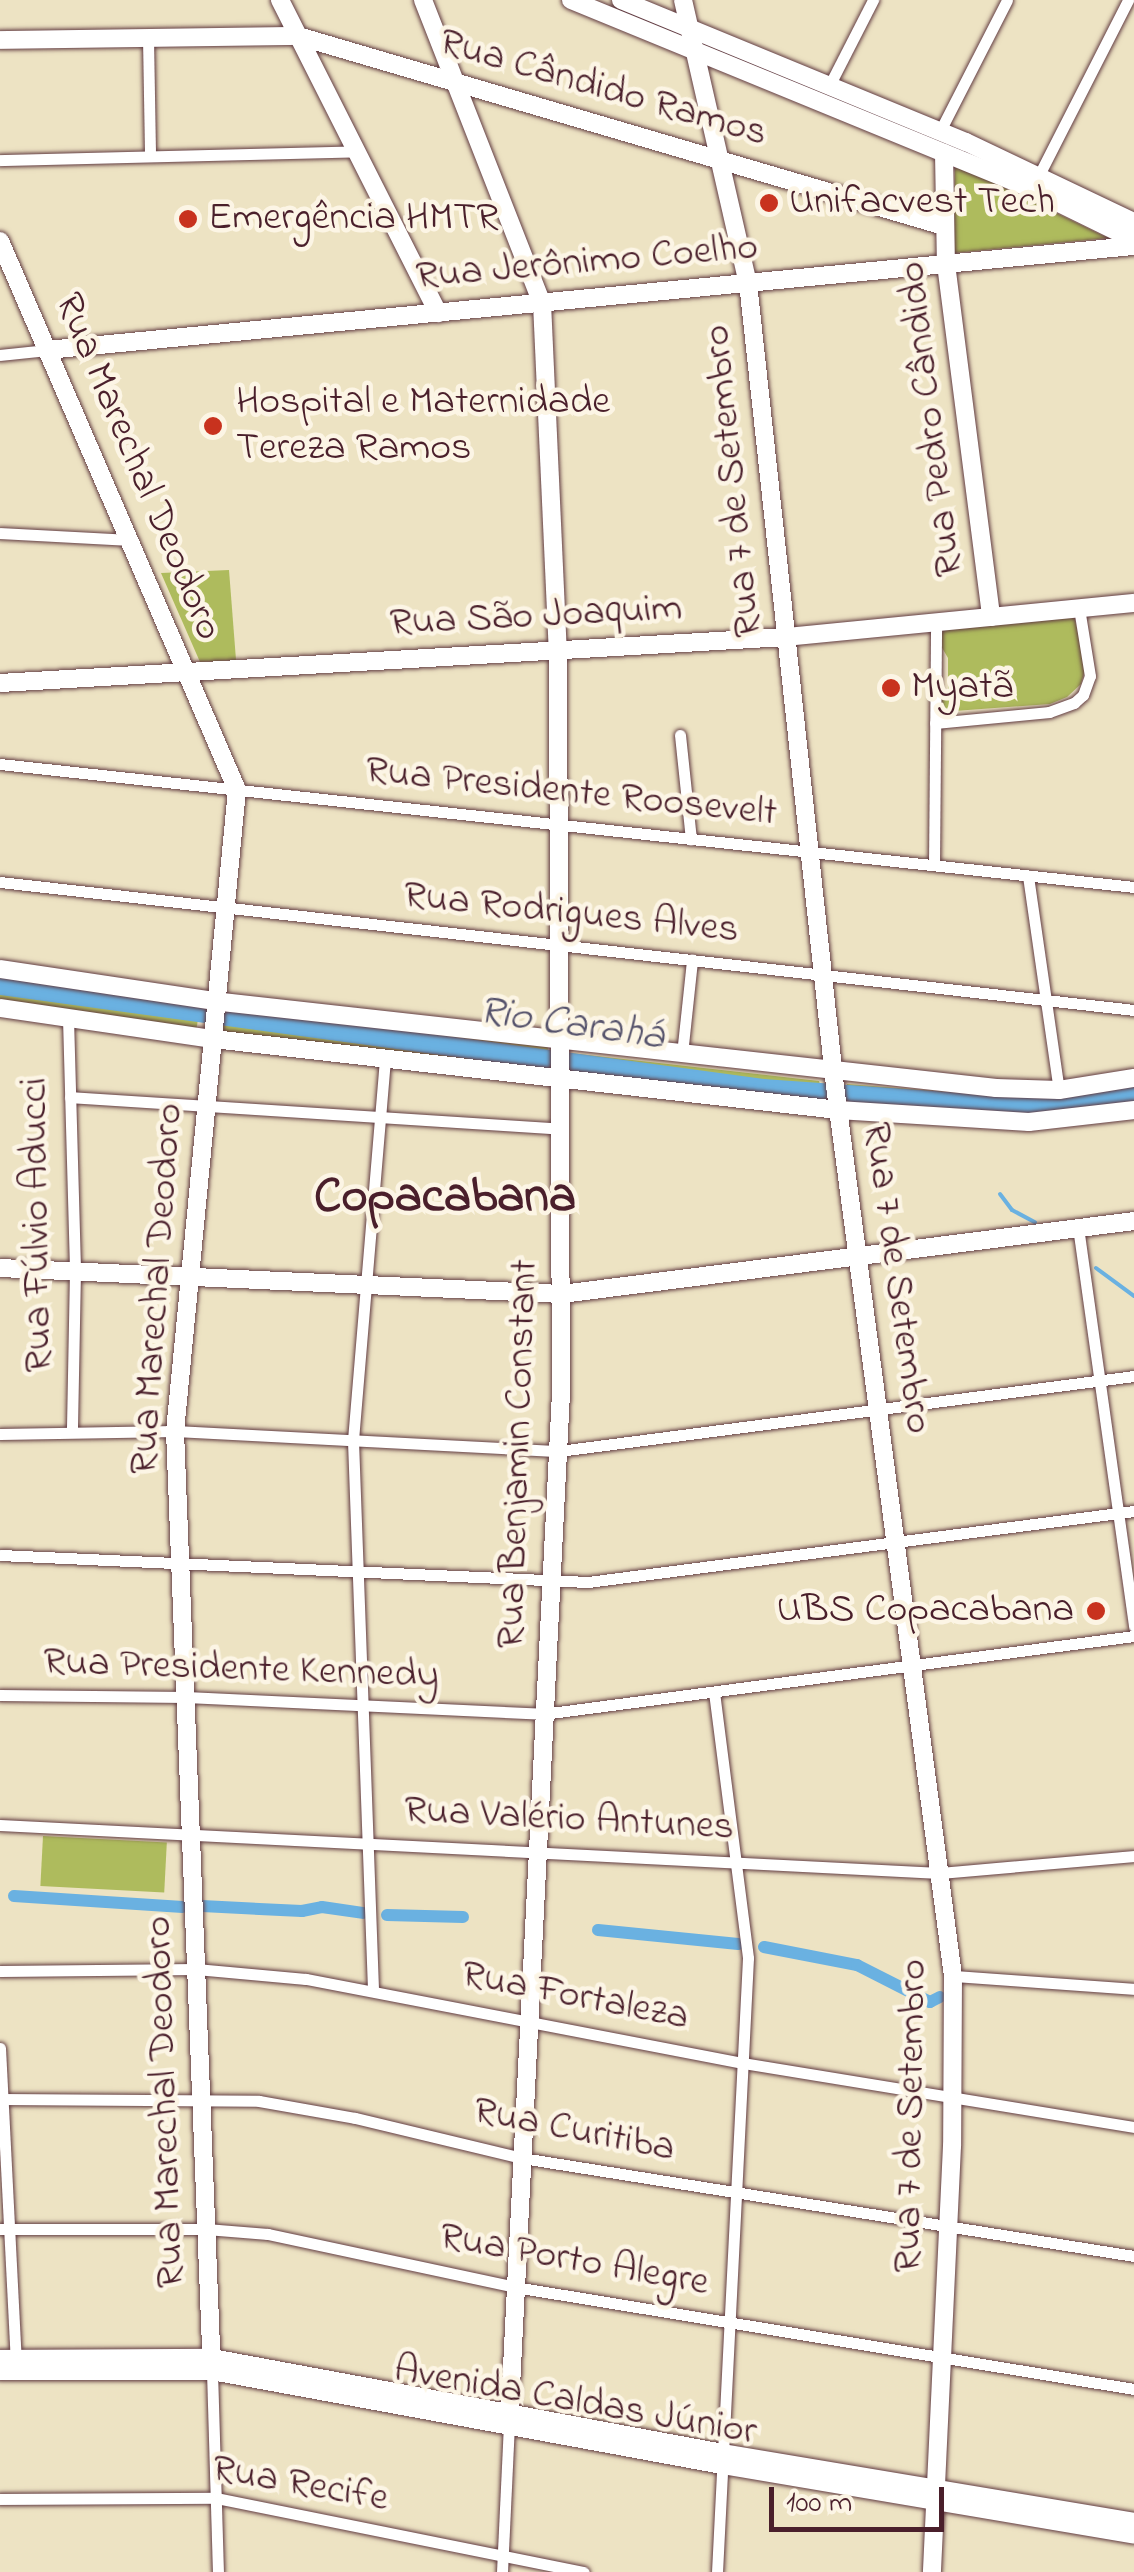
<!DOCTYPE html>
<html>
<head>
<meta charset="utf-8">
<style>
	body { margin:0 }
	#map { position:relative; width:1134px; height:2572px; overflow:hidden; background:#ede3c3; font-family:"Indie Flower",sans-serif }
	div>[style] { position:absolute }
	.green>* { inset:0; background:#aebb5d; transform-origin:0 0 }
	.stream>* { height:4px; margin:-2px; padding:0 2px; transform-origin:2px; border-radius:2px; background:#6ab1e1 }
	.canal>* { height:12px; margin:-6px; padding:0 6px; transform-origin:6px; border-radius:6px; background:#6ab1e1 }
	.river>* { height:20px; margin:-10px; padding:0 10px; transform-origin:10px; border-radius:10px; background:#6ab1e1 }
	.roads { filter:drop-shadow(0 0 2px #623c42) drop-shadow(0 0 2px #623c42) }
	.street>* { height:11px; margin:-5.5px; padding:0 5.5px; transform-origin:5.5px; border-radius:5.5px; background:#fff }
	.secondary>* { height:18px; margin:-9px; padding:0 9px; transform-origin:9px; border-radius:9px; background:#fff }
	.primary>* { height:18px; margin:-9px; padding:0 9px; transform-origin:9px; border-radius:9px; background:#fff }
	.dots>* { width:28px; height:28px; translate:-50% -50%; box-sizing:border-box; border:5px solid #fcf5e5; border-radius:50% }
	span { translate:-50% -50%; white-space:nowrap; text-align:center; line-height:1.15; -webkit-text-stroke:9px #fcf5e5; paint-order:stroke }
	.street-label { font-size:40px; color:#4a1f2b }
	.poi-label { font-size:40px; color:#4a1f2b }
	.left { translate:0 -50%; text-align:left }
	.right { translate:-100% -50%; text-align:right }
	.water-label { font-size:42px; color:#55526b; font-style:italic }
	.district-label { font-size:50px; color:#4a1f2b; font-weight:700 }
	.scale { position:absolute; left:769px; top:2487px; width:175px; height:45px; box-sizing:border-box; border:5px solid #4a1f2b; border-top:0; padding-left:12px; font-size:30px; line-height:35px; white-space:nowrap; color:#4a1f2b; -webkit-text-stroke:8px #fcf5e5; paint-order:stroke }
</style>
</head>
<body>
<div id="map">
	<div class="green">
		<i style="clip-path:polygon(955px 168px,963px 168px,1108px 238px,954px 253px)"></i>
		<i style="clip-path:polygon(229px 570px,236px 660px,200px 662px,161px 573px)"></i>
		<i style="clip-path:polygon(1074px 616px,1086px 666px,1081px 684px,1067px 697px,1050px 704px,941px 712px,940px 696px,948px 689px,948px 658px,941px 646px,941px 629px)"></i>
		<i style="left:0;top:978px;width:202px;height:25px;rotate:9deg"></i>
		<i style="left:216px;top:1011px;width:334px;height:23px;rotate:6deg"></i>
		<i style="clip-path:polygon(570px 1053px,819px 1081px,824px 1098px,567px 1072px)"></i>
		<i style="clip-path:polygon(847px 1084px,1000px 1096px,1134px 1086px,1134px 1105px,1050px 1116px,846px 1105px)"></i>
		<i style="left:43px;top:1836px;width:124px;height:50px;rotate:3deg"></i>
	</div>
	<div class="stream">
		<i style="left:1000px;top:1194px;width:20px;rotate:53deg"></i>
		<i style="left:1012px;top:1210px;width:26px;rotate:28deg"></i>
		<i style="left:1096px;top:1268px;width:47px;rotate:36.4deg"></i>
	</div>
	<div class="canal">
		<i style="left:14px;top:1896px;width:169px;rotate:3.7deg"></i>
		<i style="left:202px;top:1906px;width:100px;rotate:2.9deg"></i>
		<i style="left:302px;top:1911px;width:20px;rotate:-11deg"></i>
		<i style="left:322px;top:1907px;width:41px;rotate:8.3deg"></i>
		<i style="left:387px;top:1915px;width:76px;rotate:1.5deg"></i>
		<i style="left:598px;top:1930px;width:141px;rotate:5.7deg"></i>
		<i style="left:764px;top:1947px;width:95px;rotate:11deg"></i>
		<i style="left:857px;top:1965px;width:82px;rotate:26.9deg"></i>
		<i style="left:930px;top:2002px;width:11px;rotate:-27deg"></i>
	</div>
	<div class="river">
		<i style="left:0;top:985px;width:770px;rotate:7.76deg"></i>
		<i style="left:763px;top:1089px;width:218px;rotate:4deg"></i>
		<i style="left:980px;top:1104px;width:87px"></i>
		<i style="left:1067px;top:1104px;width:68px;rotate:-9.3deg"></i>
	</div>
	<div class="roads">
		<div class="street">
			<i style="left:148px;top:38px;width:118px;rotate:89deg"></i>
			<i style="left:829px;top:86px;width:97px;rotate:-62.9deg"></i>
			<i style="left:940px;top:131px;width:147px;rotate:-62.9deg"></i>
			<i style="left:0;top:160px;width:356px;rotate:-1.4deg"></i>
			<i style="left:1039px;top:175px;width:196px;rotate:-63deg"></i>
			<i style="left:0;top:355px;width:47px;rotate:-6.1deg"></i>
			<i style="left:0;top:533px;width:130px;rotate:3.1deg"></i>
			<i style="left:935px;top:723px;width:115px;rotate:-5.5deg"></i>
			<i style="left:1049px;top:712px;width:27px;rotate:-20deg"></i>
			<i style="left:1074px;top:703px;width:12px;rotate:-42deg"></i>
			<i style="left:1083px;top:695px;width:20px;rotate:-70deg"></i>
			<i style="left:1090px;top:676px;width:69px;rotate:-99.2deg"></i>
			<i style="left:680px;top:735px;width:105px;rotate:84deg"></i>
			<i style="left:0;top:764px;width:1141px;rotate:6.19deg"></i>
			<i style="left:934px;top:865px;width:243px;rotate:-89.5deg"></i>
			<i style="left:1028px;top:876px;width:216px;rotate:81.8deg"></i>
			<i style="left:0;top:882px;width:1141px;rotate:6.44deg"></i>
			<i style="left:68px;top:1018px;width:253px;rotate:88.4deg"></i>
			<i style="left:75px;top:1271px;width:161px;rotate:91.1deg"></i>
			<i style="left:682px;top:1054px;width:95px;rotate:-83.9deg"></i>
			<i style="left:70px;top:1097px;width:491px;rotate:3.7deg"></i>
			<i style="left:1078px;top:1227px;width:403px;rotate:82deg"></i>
			<i style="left:0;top:1434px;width:175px;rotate:-1deg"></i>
			<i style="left:175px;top:1431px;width:385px;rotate:3deg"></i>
			<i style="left:559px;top:1451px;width:580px;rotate:-7.43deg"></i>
			<i style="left:0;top:1555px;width:589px;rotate:2.63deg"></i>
			<i style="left:588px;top:1582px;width:551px;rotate:-7.41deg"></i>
			<i style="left:714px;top:1692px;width:268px;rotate:82.7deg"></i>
			<i style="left:748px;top:1958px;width:615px;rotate:92.89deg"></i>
			<i style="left:0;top:1695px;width:186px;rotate:0.6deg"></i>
			<i style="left:186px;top:1697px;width:357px;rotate:2.7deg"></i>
			<i style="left:543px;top:1714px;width:596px;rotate:-7.52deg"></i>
			<i style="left:0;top:1825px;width:941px;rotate:2.92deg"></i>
			<i style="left:940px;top:1873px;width:195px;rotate:-5deg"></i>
			<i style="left:0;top:1971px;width:196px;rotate:-0.6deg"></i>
			<i style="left:196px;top:1969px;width:110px;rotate:5.2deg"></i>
			<i style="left:306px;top:1979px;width:445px;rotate:10.9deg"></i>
			<i style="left:743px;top:2063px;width:396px;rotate:9.3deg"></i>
			<i style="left:953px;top:1976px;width:181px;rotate:4.1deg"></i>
			<i style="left:373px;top:1989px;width:549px;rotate:-92.09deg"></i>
			<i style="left:353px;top:1440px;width:382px;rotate:-85.2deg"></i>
			<i style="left:0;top:2048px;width:314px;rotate:87.1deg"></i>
			<i style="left:0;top:2099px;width:259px;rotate:0.4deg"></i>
			<i style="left:259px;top:2101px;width:97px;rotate:10deg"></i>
			<i style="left:355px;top:2118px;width:172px;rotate:13.5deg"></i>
			<i style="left:522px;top:2158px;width:620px;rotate:9.1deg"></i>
			<i style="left:0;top:2229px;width:206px"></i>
			<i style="left:206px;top:2229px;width:62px;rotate:4.6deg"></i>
			<i style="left:268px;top:2234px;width:253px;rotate:12.1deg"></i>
			<i style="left:515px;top:2287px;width:627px;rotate:9.36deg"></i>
			<i style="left:212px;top:2371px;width:201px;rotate:88.3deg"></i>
			<i style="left:0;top:2499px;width:216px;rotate:-0.3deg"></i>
			<i style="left:216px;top:2498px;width:375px;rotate:11.4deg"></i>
			<i style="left:502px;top:2572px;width:146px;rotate:-87.3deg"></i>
		</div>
		<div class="secondary">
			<i style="left:280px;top:0;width:351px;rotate:63.2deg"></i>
			<i style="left:423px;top:0;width:326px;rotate:68.6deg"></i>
			<i style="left:542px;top:303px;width:348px;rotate:87.4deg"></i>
			<i style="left:558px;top:651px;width:742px;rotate:89.77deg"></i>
			<i style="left:561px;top:1393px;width:1034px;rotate:92.88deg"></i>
			<i style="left:571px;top:0;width:492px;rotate:22.3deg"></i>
			<i style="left:1026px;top:187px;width:120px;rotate:26.1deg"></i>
			<i style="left:621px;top:0;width:373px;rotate:22.4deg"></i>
			<i style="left:966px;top:142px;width:186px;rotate:25.5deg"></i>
			<i style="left:683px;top:0;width:290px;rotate:77.1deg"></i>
			<i style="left:748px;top:283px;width:808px;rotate:83.82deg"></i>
			<i style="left:835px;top:1086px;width:898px;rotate:82.45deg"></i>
			<i style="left:953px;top:1976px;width:170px;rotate:90.3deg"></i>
			<i style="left:952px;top:2146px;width:426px;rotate:92.7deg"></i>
			<i style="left:0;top:40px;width:298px;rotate:-0.8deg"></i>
			<i style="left:298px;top:36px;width:673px;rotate:16.39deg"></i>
			<i style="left:944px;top:153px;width:111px;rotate:89deg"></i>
			<i style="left:946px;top:264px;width:356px;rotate:82.7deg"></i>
			<i style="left:0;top:241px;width:598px;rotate:66.65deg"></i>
			<i style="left:237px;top:790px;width:644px;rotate:95.52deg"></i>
			<i style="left:175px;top:1431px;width:941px;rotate:87.75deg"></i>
			<i style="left:47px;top:350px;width:1092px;rotate:-5.47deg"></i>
			<i style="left:0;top:683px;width:787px;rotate:-3.35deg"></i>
			<i style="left:786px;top:637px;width:350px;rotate:-5.6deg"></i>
			<i style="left:0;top:1268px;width:563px;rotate:2.65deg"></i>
			<i style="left:562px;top:1294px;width:577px;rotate:-7.27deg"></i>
			<i style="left:0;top:2359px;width:212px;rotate:-0.3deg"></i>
			<i style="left:212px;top:2358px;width:520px;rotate:10.53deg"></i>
			<i style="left:723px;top:2453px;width:417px;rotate:9.5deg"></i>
			<i style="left:0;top:2371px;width:212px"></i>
			<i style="left:212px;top:2371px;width:519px;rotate:10.44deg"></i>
			<i style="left:722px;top:2465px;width:418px;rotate:9.6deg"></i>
		</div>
		<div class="primary">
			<i style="left:0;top:969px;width:224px;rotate:8.5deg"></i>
			<i style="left:222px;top:1002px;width:779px;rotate:6.34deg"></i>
			<i style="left:996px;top:1088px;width:63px;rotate:1.8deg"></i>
			<i style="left:1059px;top:1090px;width:76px;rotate:-9.1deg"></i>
			<i style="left:0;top:1008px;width:215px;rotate:8.3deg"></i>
			<i style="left:213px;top:1039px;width:629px;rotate:6.48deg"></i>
			<i style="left:838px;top:1110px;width:191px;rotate:3.6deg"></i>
			<i style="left:1029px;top:1122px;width:106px;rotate:-6.5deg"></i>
		</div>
	</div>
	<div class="dots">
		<i style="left:769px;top:203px;background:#c8321e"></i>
		<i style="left:188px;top:219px;background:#c8321e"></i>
		<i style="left:213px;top:426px;background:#c8321e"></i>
		<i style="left:891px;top:688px;background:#c8321e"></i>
		<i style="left:1096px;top:1611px;background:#c8321e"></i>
	</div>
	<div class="street-label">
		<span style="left:603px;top:89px;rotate:16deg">Rua Cândido Ramos</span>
		<span style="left:587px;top:263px;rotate:-5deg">Rua Jerônimo Coelho</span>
		<span style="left:932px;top:419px;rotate:-97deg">Rua Pedro Cândido</span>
		<span style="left:137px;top:467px;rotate:67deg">Rua Marechal Deodoro</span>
		<span style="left:734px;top:481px;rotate:-96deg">Rua 7 de Setembro</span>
		<span style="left:536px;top:617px;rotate:-3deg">Rua São Joaquim</span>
		<span style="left:571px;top:793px;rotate:6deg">Rua Presidente Roosevelt</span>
		<span style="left:571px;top:914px;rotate:6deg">Rua Rodrigues Alves</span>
		<span style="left:38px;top:1225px;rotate:-91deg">Rua Fúlvio Aducci</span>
		<span style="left:896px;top:1278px;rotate:82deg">Rua 7 de Setembro</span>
		<span style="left:158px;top:1289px;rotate:-86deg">Rua Marechal Deodoro</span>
		<span style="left:519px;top:1454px;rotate:-88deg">Rua Benjamin Constant</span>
		<span style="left:241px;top:1670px;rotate:2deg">Rua Presidente Kennedy</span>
		<span style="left:569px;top:1820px;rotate:3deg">Rua Valério Antunes</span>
		<span style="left:575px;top:1997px;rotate:11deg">Rua Fortaleza</span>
		<span style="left:166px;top:2102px;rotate:-92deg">Rua Marechal Deodoro</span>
		<span style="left:912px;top:2116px;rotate:-89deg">Rua 7 de Setembro</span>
		<span style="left:574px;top:2131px;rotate:11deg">Rua Curitiba</span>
		<span style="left:574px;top:2261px;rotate:10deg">Rua Porto Alegre</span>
		<span style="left:575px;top:2402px;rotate:10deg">Avenida Caldas Júnior</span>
		<span style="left:300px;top:2485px;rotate:10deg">Rua Recife</span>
	</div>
	<div class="poi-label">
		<span class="left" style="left:789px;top:203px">Unifacvest Tech</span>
		<span class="left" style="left:208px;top:219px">Emergência HMTR</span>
		<span class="left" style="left:236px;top:426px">Hospital e Maternidade<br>Tereza Ramos</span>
		<span class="left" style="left:911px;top:688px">Myatã</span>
		<span class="right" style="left:1074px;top:1611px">UBS Copacabana</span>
	</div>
	<div class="water-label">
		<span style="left:571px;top:1025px;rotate:8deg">Rio Carahá</span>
	</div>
	<div class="district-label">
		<span style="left:445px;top:1198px">Copacabana</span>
	</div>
	<div class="scale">100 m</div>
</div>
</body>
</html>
